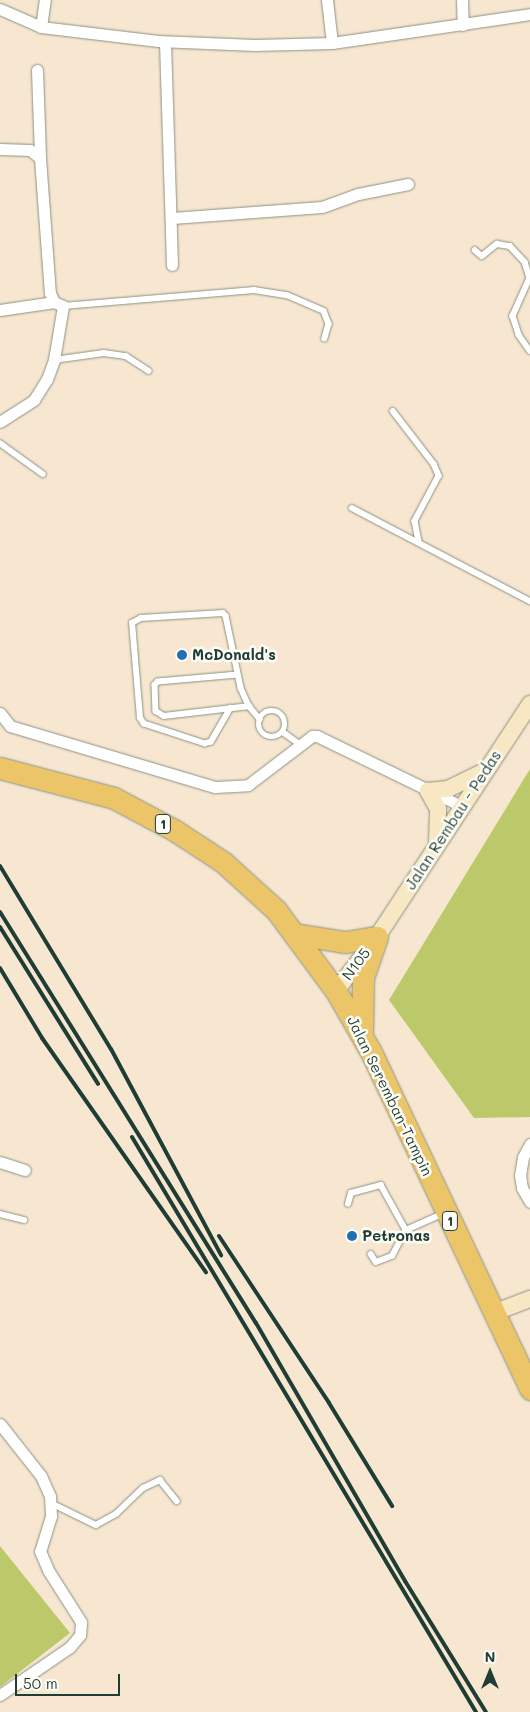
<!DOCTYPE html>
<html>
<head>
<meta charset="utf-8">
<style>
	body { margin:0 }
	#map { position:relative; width:530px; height:1712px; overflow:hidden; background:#f7e7d1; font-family:Mali,sans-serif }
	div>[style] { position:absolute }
	.green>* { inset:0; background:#bcc96b }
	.roads { filter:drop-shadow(0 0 1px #8b9282) drop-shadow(0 0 1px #8b9282) }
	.lane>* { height:5.5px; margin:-2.75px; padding:0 2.75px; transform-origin:2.75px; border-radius:2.75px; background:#fff }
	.lane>.ring { margin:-2.75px; padding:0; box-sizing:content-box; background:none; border:5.5px solid #fff; border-radius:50% }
	.street>* { height:11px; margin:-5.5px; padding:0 5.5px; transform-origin:5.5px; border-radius:5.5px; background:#fff }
	.secondary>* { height:16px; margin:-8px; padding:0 8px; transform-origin:8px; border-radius:8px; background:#f7e8c3 }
	.highway>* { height:21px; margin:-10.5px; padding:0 10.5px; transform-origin:10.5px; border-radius:10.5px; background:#ecc569 }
	.rail>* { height:4px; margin:-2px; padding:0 2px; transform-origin:2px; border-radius:2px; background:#1f3d34 }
	.dots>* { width:14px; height:14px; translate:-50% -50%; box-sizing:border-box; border:2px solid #fdfcf7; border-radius:50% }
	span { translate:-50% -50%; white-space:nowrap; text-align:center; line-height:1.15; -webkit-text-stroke:5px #fdfcf7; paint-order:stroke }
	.shield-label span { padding:1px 4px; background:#fdfcf7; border:1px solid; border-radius:4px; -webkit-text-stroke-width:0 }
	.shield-label { font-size:14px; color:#1f3d34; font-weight:700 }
	.poi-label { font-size:15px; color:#1f3d34; font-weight:700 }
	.left { translate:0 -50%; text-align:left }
	.street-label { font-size:15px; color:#1f3d34 }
	.north { position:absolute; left:465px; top:1647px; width:50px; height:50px; -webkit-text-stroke:4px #fdfcf7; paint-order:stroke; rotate:0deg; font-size:14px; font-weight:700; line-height:20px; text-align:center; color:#1f3d34 }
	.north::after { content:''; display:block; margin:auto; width:18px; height:22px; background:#1f3d34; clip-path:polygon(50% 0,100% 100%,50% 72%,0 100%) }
	.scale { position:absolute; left:15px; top:1674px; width:105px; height:22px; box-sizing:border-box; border:2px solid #1f3d34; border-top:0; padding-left:6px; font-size:15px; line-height:18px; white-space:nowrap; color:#1f3d34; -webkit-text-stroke:4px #fdfcf7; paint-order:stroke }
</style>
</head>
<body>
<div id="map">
	<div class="green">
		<i style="clip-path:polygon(530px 769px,530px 1117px,474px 1118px,389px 1000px)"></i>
		<i style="clip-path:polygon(0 1546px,70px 1633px,0 1687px)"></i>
	</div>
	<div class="roads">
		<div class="lane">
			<i style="left:475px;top:250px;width:9px;rotate:41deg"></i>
			<i style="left:482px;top:256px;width:19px;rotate:-39deg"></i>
			<i style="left:497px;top:244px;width:13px;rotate:9deg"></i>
			<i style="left:510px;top:246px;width:22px;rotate:47deg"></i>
			<i style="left:525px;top:262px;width:17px;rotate:73deg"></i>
			<i style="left:530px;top:278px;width:42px;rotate:114.1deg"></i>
			<i style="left:513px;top:316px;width:20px;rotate:72deg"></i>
			<i style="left:519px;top:335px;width:19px;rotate:55deg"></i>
			<i style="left:63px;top:306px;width:192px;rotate:-4.8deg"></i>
			<i style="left:254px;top:290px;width:33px;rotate:9deg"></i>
			<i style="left:287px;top:295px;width:40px;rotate:23.4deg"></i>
			<i style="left:324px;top:311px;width:14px;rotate:69deg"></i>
			<i style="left:329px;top:324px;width:15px;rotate:106deg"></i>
			<i style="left:54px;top:360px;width:50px;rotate:-8deg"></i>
			<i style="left:104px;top:353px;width:22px;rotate:8deg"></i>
			<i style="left:126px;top:356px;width:27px;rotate:33deg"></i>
			<i style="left:393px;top:411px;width:67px;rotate:52.3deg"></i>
			<i style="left:434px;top:464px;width:13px;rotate:67deg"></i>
			<i style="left:439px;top:476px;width:51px;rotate:118.1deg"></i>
			<i style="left:415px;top:521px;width:21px;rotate:79deg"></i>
			<i style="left:0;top:443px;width:53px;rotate:35.8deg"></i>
			<i style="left:352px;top:508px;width:201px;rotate:27.6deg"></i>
			<i style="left:238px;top:675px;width:80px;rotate:175deg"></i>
			<i style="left:158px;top:682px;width:4px;rotate:135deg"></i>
			<i style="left:155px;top:685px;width:26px;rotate:88deg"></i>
			<i style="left:156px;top:711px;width:9px;rotate:32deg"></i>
			<i style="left:164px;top:716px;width:86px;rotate:-6.7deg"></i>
			<i style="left:231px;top:708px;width:39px;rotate:120deg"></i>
			<i style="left:211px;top:742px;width:6px;rotate:162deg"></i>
			<i style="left:205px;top:744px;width:64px;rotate:-161.8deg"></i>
			<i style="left:144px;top:724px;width:7px;rotate:-124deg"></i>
			<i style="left:140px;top:718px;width:95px;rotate:-94.8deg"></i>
			<i style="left:132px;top:623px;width:10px;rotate:-29deg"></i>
			<i style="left:141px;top:618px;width:82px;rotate:-3.5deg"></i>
			<i style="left:223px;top:613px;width:4px;rotate:45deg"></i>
			<i style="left:226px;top:616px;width:74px;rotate:78.2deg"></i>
			<i style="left:241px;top:688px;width:20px;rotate:66deg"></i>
			<i style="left:249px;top:706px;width:17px;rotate:50deg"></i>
			<i class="ring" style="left:259px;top:711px;width:20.5px;height:20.5px"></i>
			<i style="left:283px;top:732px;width:22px;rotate:36deg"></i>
			<i style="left:348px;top:1204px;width:11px;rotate:-75deg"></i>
			<i style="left:351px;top:1193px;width:31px;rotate:-15deg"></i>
			<i style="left:381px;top:1185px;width:51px;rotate:60.9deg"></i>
			<i style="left:0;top:1214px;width:25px;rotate:14deg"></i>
			<i style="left:371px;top:1254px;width:9px;rotate:58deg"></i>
			<i style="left:376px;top:1262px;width:17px;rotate:-21deg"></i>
			<i style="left:392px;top:1256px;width:30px;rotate:-62deg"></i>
			<i style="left:406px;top:1230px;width:39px;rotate:-24deg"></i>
			<i style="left:53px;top:1504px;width:48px;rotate:26deg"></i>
			<i style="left:96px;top:1525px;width:23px;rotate:-29deg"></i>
			<i style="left:116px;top:1514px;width:37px;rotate:-44deg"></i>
			<i style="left:143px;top:1488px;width:19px;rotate:-25deg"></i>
			<i style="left:160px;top:1480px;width:27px;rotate:51deg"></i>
		</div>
		<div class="street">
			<i style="left:327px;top:0;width:43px;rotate:83.4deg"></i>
			<i style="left:462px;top:0;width:25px;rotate:88deg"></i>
			<i style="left:0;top:9px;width:45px;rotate:23.7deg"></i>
			<i style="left:41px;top:27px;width:118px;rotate:6.8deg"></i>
			<i style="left:158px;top:41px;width:97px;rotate:2.4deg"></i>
			<i style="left:255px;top:45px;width:77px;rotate:-1.5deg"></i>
			<i style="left:332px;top:43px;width:200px;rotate:-8.3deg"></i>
			<i style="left:41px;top:27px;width:27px;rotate:-82deg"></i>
			<i style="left:165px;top:42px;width:223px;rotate:88.2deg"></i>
			<i style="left:37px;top:70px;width:88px;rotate:88deg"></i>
			<i style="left:40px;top:158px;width:135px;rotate:85.8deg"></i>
			<i style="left:50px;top:293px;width:10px;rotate:66deg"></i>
			<i style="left:0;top:149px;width:30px;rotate:2deg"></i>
			<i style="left:30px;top:150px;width:13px;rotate:39deg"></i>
			<i style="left:172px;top:218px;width:150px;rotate:-4.2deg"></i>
			<i style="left:322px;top:207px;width:38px;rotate:-20deg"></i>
			<i style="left:358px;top:194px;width:51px;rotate:-11.3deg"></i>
			<i style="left:0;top:310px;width:55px;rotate:-8.4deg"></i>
			<i style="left:54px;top:302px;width:10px;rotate:24deg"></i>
			<i style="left:63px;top:306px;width:55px;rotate:99.5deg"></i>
			<i style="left:54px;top:360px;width:20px;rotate:110deg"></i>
			<i style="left:47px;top:379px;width:25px;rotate:122deg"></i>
			<i style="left:34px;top:400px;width:40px;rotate:147.1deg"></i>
			<i style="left:0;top:713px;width:16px;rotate:52deg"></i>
			<i style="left:10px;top:726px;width:214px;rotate:16.6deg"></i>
			<i style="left:215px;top:787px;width:33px;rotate:-3deg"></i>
			<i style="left:248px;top:785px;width:81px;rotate:-37.4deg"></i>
			<i style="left:312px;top:736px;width:5px"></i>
			<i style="left:317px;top:736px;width:160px;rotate:25.9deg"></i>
			<i style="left:530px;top:1144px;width:15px;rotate:118deg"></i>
			<i style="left:523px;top:1157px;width:18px;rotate:99deg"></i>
			<i style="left:520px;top:1175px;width:13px;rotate:81deg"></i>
			<i style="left:522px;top:1188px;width:16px;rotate:60deg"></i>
			<i style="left:0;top:1162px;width:26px;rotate:18deg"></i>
			<i style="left:0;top:1424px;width:66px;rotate:51.7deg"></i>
			<i style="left:41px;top:1476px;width:22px;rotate:66deg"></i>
			<i style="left:50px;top:1496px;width:20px;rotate:87deg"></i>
			<i style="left:51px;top:1516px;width:37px;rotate:107deg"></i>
			<i style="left:40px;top:1551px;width:21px;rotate:67deg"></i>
			<i style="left:48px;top:1570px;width:62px;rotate:57.6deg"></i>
			<i style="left:81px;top:1622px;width:13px;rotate:94deg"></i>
			<i style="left:80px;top:1635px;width:16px;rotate:130deg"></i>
			<i style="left:70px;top:1647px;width:85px;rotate:145.6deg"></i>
		</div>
		<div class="secondary">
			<i style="left:437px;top:841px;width:32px;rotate:-88deg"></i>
			<i style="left:438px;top:809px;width:21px;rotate:-119deg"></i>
			<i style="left:428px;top:791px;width:20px;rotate:-6deg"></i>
			<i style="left:448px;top:789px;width:37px;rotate:-26deg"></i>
			<i style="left:336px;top:991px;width:68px;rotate:-52.8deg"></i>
			<i style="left:377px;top:937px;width:279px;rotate:-56.7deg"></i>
			<i style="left:493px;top:1313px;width:40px;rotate:-21deg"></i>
		</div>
		<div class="highway">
			<i style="left:0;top:768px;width:118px;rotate:14.7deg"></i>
			<i style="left:114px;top:798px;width:68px;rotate:28.1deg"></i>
			<i style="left:174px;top:830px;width:59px;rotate:33.1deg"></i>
			<i style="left:223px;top:862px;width:72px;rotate:42.2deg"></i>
			<i style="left:276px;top:910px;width:101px;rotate:53.5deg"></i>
			<i style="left:336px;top:991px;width:70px;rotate:60.2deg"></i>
			<i style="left:371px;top:1052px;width:373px;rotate:64.7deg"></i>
			<i style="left:295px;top:934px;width:51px;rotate:9.1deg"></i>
			<i style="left:345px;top:942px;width:32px;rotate:-9deg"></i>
			<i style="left:377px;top:937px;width:43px;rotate:108.9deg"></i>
			<i style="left:363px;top:978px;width:56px;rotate:91deg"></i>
		</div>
	</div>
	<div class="rail">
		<i style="left:0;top:866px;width:214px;rotate:58.8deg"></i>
		<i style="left:111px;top:1049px;width:234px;rotate:61.9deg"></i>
		<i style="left:0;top:912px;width:484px;rotate:58.1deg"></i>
		<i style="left:256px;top:1323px;width:298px;rotate:60deg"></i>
		<i style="left:405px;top:1581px;width:154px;rotate:58.3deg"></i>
		<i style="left:0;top:927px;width:185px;rotate:58deg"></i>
		<i style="left:0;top:968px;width:82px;rotate:59deg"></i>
		<i style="left:42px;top:1038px;width:286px;rotate:55deg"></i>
		<i style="left:132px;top:1137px;width:670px;rotate:59.11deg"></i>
		<i style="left:219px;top:1236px;width:200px;rotate:56.6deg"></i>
		<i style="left:329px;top:1403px;width:121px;rotate:58.5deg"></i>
	</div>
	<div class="dots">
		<i style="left:182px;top:655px;background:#1f6fb2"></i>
		<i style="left:352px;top:1236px;background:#1f6fb2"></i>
	</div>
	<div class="shield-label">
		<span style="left:163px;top:824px">1</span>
		<span style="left:450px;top:1221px">1</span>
	</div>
	<div class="poi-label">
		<span class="left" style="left:192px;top:655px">McDonald's</span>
		<span class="left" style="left:362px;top:1236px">Petronas</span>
	</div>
	<div class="street-label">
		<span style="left:453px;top:820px;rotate:-57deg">Jalan Rembau - Pedas</span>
		<span style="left:356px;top:964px;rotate:-53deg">N105</span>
		<span style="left:390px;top:1096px;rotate:64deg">Jalan Seremban-Tampin</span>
	</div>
	<div class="north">N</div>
	<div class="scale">50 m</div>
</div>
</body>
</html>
